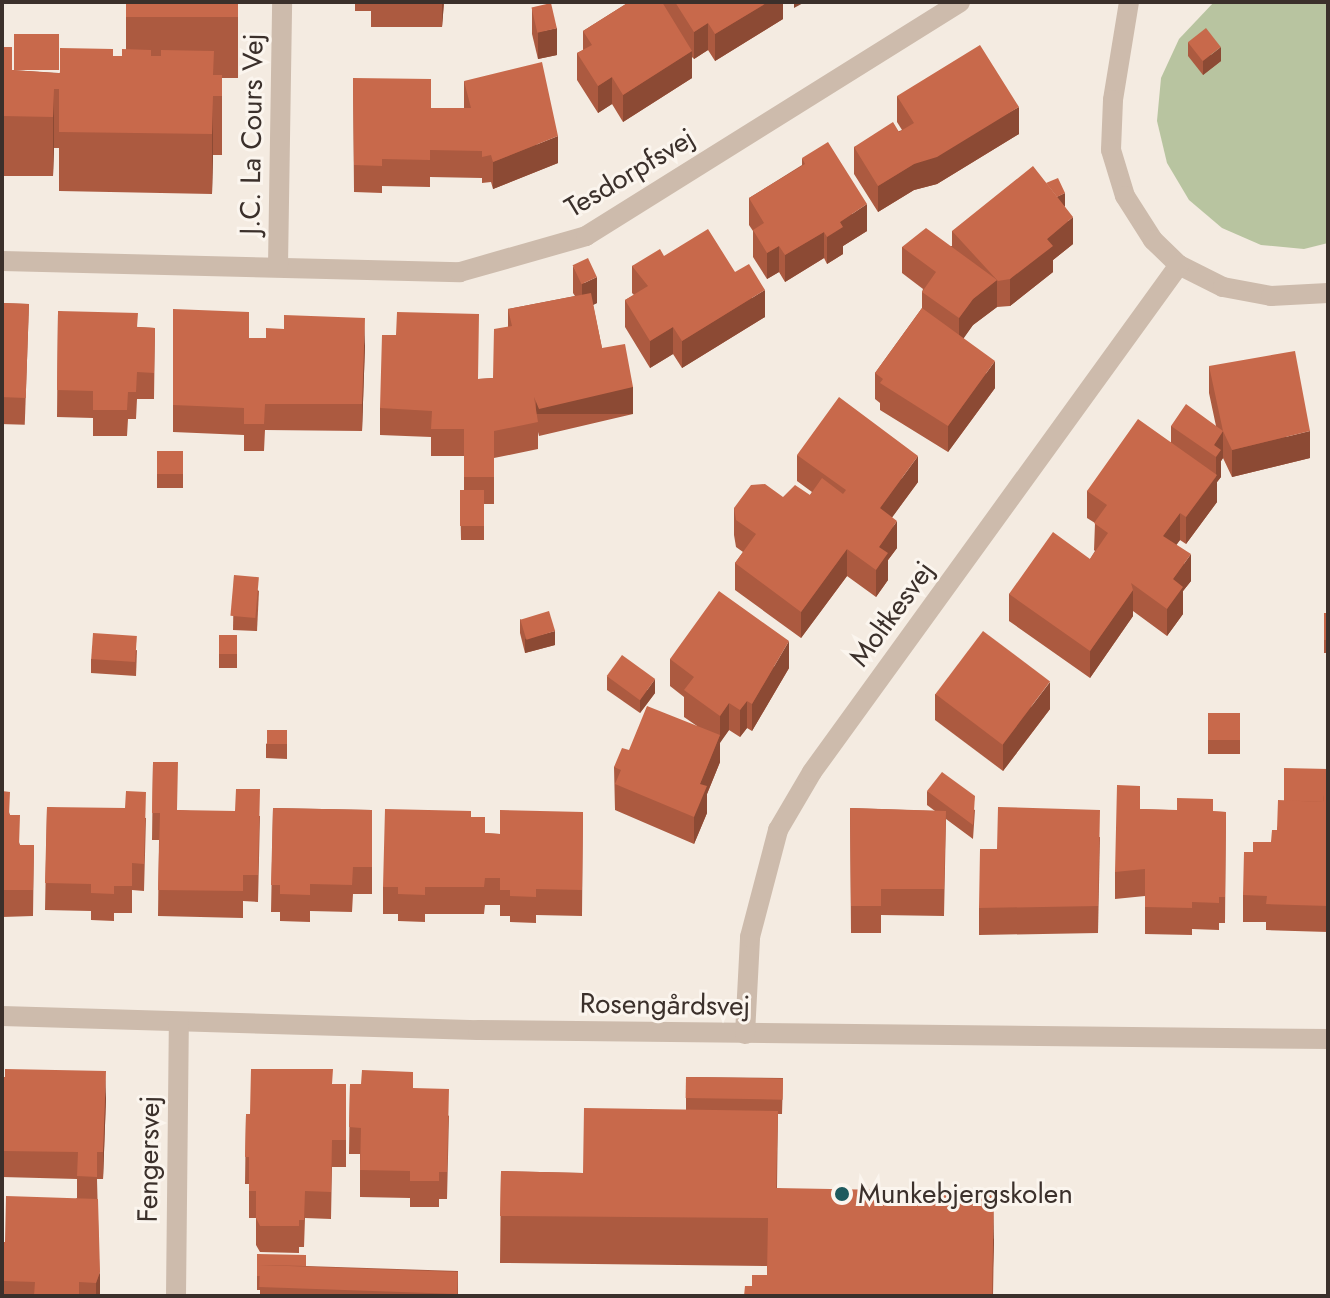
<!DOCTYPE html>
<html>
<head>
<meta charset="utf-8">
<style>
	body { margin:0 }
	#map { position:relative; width:1330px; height:1298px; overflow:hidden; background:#f4ebe1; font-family:Jost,sans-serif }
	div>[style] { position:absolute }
	.green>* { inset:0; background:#b8c4a0 }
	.street>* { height:20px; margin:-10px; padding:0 10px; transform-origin:10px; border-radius:10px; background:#cdbbac }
	.wall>* { inset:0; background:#ac5a40; transform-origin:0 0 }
	.shaded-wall>* { inset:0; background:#8c4a34; transform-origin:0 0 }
	.building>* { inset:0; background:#c8694b; transform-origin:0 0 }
	.dots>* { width:22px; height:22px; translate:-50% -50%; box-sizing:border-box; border:4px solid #fbf5ee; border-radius:50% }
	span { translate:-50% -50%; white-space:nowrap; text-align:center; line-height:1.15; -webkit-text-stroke:6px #fbf5ee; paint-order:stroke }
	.street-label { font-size:28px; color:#3b302b }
	.poi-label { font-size:28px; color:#3b302b }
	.left { translate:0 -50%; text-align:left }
	.frame { position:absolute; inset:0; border:4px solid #3b302b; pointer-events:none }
</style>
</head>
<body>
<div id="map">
	<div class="green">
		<i style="clip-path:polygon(1214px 2px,1328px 2px,1328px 243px,1304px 249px,1261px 245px,1222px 228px,1189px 200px,1167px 163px,1157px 121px,1161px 78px,1179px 39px)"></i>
	</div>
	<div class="street">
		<i style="left:1129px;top:2px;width:99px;rotate:99.3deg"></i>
		<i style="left:1113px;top:100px;width:50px;rotate:92.3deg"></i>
		<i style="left:1111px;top:150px;width:48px;rotate:73.1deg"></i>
		<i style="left:1125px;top:196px;width:52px;rotate:57.5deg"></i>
		<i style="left:1153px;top:240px;width:36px;rotate:44deg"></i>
		<i style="left:1179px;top:265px;width:49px;rotate:26.6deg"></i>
		<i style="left:1223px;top:287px;width:49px;rotate:10.6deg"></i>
		<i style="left:1271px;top:296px;width:57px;rotate:-3deg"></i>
		<i style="left:2px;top:261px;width:458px;rotate:1.4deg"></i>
		<i style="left:460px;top:272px;width:131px;rotate:-15.9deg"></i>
		<i style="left:586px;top:236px;width:441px;rotate:-32deg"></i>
		<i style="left:278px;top:266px;width:264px;rotate:-89.1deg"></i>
		<i style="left:2px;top:1016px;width:476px;rotate:1.7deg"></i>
		<i style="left:478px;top:1030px;width:850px;rotate:0.61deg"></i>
		<i style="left:745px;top:1034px;width:97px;rotate:-87deg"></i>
		<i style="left:750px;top:937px;width:111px;rotate:-75.3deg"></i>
		<i style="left:778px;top:830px;width:67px;rotate:-59.6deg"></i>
		<i style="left:812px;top:772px;width:626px;rotate:-54.1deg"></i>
		<i style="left:176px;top:1296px;width:274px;rotate:-89.4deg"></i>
	</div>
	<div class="wall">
		<i style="clip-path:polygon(238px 2px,238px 78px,222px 78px,222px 155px,213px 155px,212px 194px,59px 191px,59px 148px,54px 148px,53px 176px,2px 176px,2px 47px,12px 70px,59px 73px,113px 56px,122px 56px,126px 49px,126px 17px)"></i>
		<i style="clip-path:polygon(355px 2px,444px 2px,442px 27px,371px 27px,371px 11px,355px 11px)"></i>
		<i style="clip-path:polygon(629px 2px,783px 2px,783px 19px,715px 61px,708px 50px,694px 59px,692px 57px,692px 78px,623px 122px,612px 104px,598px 113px,577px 80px,577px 53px,583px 50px,583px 31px)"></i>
		<i style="clip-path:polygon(532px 8px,557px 55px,538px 59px,532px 34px)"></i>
		<i style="clip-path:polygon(1188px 42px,1221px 61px,1203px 75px,1188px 56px)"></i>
		<i style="clip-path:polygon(353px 78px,431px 108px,464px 108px,464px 81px,558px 163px,493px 189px,491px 182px,482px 183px,482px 178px,430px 177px,430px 187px,382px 186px,382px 193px,354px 192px)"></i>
		<i style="clip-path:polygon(897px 96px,1019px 134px,937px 184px,914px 190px,878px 212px,854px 174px,854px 147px,902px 130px,897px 122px)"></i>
		<i style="clip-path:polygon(802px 158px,867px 231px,843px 246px,843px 254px,827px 264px,824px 258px,785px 282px,779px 272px,767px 279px,753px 257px,753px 231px,749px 225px,749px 198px,802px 165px)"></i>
		<i style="clip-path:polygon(1065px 207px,1073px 244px,1053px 260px,1053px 272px,1010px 306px,997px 307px,973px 325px,963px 338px,995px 388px,948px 452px,880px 410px,880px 403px,875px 399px,875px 373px,922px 308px,922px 292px,923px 289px,902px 273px,902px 247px,952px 246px,952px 231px)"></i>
		<i style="clip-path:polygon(664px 256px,735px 272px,765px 317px,682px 368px,673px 354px,650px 368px,625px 327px,625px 300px,634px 295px,632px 293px,632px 266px)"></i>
		<i style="clip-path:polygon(573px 266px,597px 303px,593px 305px,602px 348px,633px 414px,539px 436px,538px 432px,538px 449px,494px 458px,494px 504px,484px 504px,484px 540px,461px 540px,460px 490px,464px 490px,464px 456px,431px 456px,431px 437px,380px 435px,380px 408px,478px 379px,493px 378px,508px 327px,508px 309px,575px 296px,573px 293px)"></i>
		<i style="left:2px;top:303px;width:27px;height:121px;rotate:2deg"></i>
		<i style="clip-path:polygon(173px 309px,249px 338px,365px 345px,362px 431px,265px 430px,264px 451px,244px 451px,244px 435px,173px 432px)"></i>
		<i style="clip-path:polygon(58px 311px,138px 327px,155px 328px,154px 399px,137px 399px,136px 419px,128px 419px,127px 436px,93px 436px,93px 418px,57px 417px)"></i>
		<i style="clip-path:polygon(1326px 354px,1328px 354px,1328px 391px,1326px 381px)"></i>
		<i style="clip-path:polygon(1209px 366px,1310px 458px,1232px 477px,1223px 458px,1221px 461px,1221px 477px,1217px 482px,1217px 502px,1186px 544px,1180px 540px,1176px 545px,1191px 581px,1183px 591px,1183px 614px,1167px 636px,1133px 611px,1133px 616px,1090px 678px,1009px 621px,1009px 594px,1090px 559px,1095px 551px,1094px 550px,1095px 523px,1087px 518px,1087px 491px,1171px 442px,1171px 426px,1216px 426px,1209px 393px)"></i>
		<i style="left:183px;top:451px;width:37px;height:26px;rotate:90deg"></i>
		<i style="clip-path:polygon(797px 455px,918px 482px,892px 517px,897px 548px,888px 560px,888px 580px,876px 597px,847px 576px,801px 638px,735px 590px,735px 563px,743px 552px,736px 547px,734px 535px,734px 508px,783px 497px,810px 495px,812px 492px,797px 481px)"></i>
		<i style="clip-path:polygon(234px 575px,259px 591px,257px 631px,233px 630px)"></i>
		<i style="left:1324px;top:613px;width:4px;height:40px"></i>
		<i style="clip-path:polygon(520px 619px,555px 645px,525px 653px,520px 633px)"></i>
		<i style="left:237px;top:635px;width:33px;height:18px;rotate:90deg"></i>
		<i style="clip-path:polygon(137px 650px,136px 676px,91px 673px,91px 659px)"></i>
		<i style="clip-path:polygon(670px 659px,789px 668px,752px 731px,747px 728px,740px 737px,729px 730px,720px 742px,720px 762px,707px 794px,707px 813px,694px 844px,615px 810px,614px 767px,697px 726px,684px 717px,684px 697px,670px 686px)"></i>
		<i style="clip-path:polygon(607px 676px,655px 693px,640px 713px,607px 690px)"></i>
		<i style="clip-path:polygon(935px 694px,1050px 709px,1003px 771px,935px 720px)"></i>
		<i style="left:1208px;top:713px;width:32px;height:41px"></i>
		<i style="clip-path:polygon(287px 730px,287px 759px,266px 758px,266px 744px)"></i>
		<i style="clip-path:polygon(153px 762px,177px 810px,260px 816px,258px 902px,243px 901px,243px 918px,158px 916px,159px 840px,152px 840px)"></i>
		<i style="clip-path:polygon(1328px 769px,1328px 932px,1266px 930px,1266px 922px,1243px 922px,1243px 895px,1253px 852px,1271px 842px,1277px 830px,1284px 801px)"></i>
		<i style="clip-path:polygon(2px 791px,20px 845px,34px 845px,33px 916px,2px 917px)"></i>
		<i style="clip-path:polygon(927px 791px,975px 810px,973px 839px,946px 819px,944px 916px,881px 915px,881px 933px,851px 933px,850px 808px,935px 811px,927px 805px)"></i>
		<i style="clip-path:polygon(47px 807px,146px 818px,144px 891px,132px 890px,132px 913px,114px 913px,114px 921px,91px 920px,91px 911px,45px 910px)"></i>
		<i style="clip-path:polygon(273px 808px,372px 810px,372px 894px,353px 894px,352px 912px,310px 911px,310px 922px,280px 921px,280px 912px,271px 912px)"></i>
		<i style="clip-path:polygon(1140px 809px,1226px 812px,1225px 923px,1219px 923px,1219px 930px,1192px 929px,1192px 935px,1145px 934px,1145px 896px,1115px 899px,1115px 872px)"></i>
		<i style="clip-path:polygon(583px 812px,582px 916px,536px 915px,536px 923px,510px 922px,510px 916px,500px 916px,500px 905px,485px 905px,484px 914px,425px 914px,425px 922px,398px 921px,398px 914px,383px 914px,383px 887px,471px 817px,485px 833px,500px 834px)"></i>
		<i style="clip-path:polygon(1100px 837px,1098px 933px,979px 935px,979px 908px,997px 849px)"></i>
		<i style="clip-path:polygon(2px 1077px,106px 1098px,103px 1179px,97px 1179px,100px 1296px,2px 1296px,2px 1242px,5px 1242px,77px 1198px,77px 1179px,2px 1177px)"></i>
		<i style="clip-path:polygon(686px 1077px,783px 1078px,782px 1114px,778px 1114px,777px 1188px,994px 1239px,993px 1296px,744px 1296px,752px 1286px,767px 1275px,767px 1266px,500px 1263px,501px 1171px,583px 1173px,686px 1110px)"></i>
		<i style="clip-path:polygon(333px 1084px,346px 1084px,346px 1167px,332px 1167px,331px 1219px,305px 1218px,304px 1247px,299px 1247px,299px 1253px,260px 1252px,256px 1245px,256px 1218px,249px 1218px,249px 1184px,245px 1184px,246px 1114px,250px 1114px)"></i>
		<i style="clip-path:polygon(350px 1084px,413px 1088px,449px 1116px,447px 1199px,439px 1199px,439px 1207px,410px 1207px,410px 1198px,360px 1197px,360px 1154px,349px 1154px)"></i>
		<i style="clip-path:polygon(257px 1254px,306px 1266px,458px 1271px,458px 1296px,260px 1296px,260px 1290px,257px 1290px)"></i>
	</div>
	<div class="shaded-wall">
		<i style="clip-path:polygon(442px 2px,444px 2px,442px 27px)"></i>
		<i style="clip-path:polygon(768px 2px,783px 2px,783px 19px,715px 61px,715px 34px)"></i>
		<i style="clip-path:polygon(794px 2px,805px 2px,794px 8px)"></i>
		<i style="clip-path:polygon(708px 23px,708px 50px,694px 59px,694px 32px)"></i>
		<i style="clip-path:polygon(557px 28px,557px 55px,538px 59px,538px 32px)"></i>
		<i style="clip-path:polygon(1221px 47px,1221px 61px,1203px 75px,1203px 61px)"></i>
		<i style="clip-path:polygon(692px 51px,692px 78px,623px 122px,623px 95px)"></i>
		<i style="clip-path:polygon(612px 77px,612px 104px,598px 113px,598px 86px)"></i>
		<i style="clip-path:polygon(54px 89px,54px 148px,53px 176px,53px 117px)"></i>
		<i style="clip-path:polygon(213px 96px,213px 155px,212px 194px,212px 134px)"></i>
		<i style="clip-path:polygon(1019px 107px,1019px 134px,937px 184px,914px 190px,878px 212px,878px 186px,914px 164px)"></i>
		<i style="clip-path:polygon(558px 136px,558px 163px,493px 189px,493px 162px)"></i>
		<i style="clip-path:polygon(1065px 193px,1065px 207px,1052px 199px)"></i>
		<i style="clip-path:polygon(867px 204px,867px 231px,843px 246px,843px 254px,827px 264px,827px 237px,840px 222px)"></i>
		<i style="clip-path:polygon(1073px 217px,1073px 244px,1053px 260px,1053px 272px,1010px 306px,1010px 279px,1047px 239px)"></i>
		<i style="clip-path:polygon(824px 232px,824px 258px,785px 282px,785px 255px)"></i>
		<i style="clip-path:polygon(779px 246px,779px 272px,767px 279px,767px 253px)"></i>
		<i style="clip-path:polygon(597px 277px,597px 303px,582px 310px,582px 284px)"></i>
		<i style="clip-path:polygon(997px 280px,997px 307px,973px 325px,959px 345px,959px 318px,973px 299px)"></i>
		<i style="clip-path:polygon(765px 290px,765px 317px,682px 368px,682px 341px)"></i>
		<i style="clip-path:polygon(365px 318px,365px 345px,362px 431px,362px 404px)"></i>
		<i style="clip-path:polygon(673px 327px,673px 354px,650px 368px,650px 341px)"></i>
		<i style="clip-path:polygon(995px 361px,995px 388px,948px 452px,948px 426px)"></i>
		<i style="left:633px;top:387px;width:27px;height:97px;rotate:90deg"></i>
		<i style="clip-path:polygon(1223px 431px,1223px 458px,1221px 461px,1221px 477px,1217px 482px,1217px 502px,1186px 544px,1186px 517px,1216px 477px,1216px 457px,1214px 445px)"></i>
		<i style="clip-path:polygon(1310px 431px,1310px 458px,1232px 477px,1232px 450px)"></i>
		<i style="clip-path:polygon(918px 456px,918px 482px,880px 534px,880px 508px)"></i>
		<i style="clip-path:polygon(1180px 513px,1180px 540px,1163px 563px,1163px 536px)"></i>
		<i style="clip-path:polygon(897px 521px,897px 548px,888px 560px,888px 580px,876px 597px,876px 570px,879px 547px)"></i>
		<i style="clip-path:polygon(847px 549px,847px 576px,801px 638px,801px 612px)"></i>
		<i style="clip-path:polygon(1191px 554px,1191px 581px,1183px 591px,1183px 614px,1167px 636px,1167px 609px,1173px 579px)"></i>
		<i style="clip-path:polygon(1133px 590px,1133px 616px,1090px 678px,1090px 651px)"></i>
		<i style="clip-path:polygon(555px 631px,555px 645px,525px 653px,525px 639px)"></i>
		<i style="clip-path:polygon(789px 641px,789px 668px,752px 731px,752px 704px)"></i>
		<i style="clip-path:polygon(655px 679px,655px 693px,640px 713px,640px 700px)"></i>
		<i style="clip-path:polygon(1050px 682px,1050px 709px,1003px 771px,1003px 744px)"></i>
		<i style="clip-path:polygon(747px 701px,747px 728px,740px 737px,740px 710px)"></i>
		<i style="clip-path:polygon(729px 703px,729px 730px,720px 743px,720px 716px)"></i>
		<i style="clip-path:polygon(720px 735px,720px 762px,707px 794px,707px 813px,694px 844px,694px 817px,700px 784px)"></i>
		<i style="clip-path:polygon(106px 1071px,106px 1098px,103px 1179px,103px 1152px)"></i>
		<i style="clip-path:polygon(994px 1192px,994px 1239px,992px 1296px)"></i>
		<i style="clip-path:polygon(100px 1272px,100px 1296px,96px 1296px,96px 1283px)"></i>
	</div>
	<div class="building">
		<i style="left:126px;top:2px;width:112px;height:15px"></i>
		<i style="clip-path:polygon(629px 2px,662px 2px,692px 51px,623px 95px,612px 77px,598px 86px,577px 53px,592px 45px,583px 31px)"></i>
		<i style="clip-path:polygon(675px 2px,768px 2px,715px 34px,708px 23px,694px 32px)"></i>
		<i style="left:551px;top:3px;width:26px;height:20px;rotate:77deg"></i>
		<i style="left:1206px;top:28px;width:24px;height:23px;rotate:52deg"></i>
		<i style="left:14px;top:34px;width:45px;height:36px"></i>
		<i style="clip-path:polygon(980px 45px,1019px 107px,937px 157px,914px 164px,878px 186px,854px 147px,893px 122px,899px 132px,914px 123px,897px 96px)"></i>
		<i style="clip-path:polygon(2px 47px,12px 47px,12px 70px,54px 73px,60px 73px,60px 48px,113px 49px,113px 56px,122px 56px,122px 49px,151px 50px,151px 56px,161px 56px,161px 50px,214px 51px,213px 75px,222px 75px,222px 96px,213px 96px,212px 134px,59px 132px,59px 89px,54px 89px,53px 117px,2px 116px)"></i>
		<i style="clip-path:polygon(542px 62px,558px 136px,493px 162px,491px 155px,482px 157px,482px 151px,430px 150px,430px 160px,382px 159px,382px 166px,354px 165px,353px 78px,431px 79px,431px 108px,471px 108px,464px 81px)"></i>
		<i style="clip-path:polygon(828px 142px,867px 204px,840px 222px,843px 227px,827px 237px,824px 232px,785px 255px,779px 246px,767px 253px,753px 230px,764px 223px,749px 198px,805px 164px,802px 158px)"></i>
		<i style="clip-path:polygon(1033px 166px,1073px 217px,1047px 239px,1053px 246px,1010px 279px,998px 281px,952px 231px)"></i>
		<i style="clip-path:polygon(1058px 178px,1065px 193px,1057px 197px,1046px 183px)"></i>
		<i style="clip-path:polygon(926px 228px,997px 280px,973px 299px,959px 318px,922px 292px,936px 272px,902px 247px)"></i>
		<i style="clip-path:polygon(708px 229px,735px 272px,749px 264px,765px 290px,682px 341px,673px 327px,650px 341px,625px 300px,648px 286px,632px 266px,660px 249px,664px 256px)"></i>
		<i style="left:588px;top:258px;width:21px;height:17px;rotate:65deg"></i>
		<i style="clip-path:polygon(591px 293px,602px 348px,625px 344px,633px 387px,539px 409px,534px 397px,538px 422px,494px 431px,494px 477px,464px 477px,464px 429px,431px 429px,432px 411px,380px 408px,382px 335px,396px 335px,397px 312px,479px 314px,478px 379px,493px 378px,494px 329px,512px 326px,508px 309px)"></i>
		<i style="left:2px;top:303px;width:27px;height:94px;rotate:2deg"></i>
		<i style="clip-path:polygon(922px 308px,995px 361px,948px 426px,880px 383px,883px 379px,875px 373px)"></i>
		<i style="clip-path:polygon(173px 309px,249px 312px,249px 338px,266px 338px,266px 328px,284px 329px,284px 315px,365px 318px,362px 404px,265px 404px,264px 424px,244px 424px,244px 408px,173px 405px)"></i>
		<i style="clip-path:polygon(58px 311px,138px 313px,137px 327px,155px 328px,154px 373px,137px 372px,136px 392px,128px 392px,127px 410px,93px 410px,93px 391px,57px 390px)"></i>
		<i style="clip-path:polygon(1295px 351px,1310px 431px,1232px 450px,1223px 431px,1214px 445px,1221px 450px,1216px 457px,1171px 426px,1186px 404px,1223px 431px,1209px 366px)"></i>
		<i style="clip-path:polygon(839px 397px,918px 456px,880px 508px,897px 521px,879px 547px,888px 553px,876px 570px,847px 549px,801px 612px,735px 563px,756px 534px,736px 520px,734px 508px,751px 485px,765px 484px,783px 497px,795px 485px,810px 495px,822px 478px,843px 494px,846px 490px,797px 455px)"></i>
		<i style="clip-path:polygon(1138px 419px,1217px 475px,1186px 517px,1180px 513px,1163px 536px,1191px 554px,1173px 579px,1183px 587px,1167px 609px,1131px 583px,1133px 590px,1090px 651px,1009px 594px,1053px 532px,1090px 559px,1108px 533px,1094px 523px,1107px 505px,1087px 491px)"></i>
		<i style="left:183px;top:451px;width:23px;height:26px;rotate:90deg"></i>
		<i style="left:460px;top:490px;width:24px;height:36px"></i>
		<i style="left:234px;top:575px;width:25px;height:41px;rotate:5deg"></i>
		<i style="clip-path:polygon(719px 591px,789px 641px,752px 704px,747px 701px,740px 710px,729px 703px,720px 716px,684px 690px,694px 677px,670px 659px)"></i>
		<i style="left:549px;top:611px;width:21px;height:30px;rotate:73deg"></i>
		<i style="left:1324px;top:613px;width:4px;height:27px"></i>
		<i style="left:983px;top:631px;width:84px;height:79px;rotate:37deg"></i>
		<i style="left:93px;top:633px;width:44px;height:26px;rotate:4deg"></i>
		<i style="left:237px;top:635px;width:19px;height:18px;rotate:90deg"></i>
		<i style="left:622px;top:655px;width:41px;height:26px;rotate:36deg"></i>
		<i style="clip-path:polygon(647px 706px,720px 735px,700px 784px,707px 786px,694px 817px,615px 784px,621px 770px,614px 767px,622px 748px,629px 750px)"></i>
		<i style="left:1208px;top:713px;width:32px;height:27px"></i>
		<i style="left:267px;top:730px;width:20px;height:14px"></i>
		<i style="clip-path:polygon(153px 762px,178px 762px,177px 810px,235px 811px,236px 789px,260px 789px,258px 875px,243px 875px,243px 891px,158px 890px,160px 813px,152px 813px)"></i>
		<i style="clip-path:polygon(1284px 768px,1328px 769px,1328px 795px,1324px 795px,1323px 802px,1284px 801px)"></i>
		<i style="clip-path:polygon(942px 772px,975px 796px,973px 825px,927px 791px)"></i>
		<i style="clip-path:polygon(1117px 785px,1140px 786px,1140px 809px,1177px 810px,1177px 798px,1213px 799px,1213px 811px,1226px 812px,1225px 897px,1219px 897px,1219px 903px,1192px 902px,1192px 908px,1145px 907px,1145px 869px,1115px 872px)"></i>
		<i style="clip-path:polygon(2px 791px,10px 792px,9px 815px,20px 815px,19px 845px,34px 845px,33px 890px,2px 890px)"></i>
		<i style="clip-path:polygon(126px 791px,146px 792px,144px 864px,132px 863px,132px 886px,114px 886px,114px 894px,91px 893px,91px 884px,45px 883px,47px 807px,125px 808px)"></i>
		<i style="clip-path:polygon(1324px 795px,1328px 795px,1328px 906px,1266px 904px,1267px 896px,1243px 895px,1244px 852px,1253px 852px,1253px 842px,1271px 842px,1272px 830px,1277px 830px,1278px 800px,1323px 802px)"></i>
		<i style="clip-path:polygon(998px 807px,1100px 810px,1098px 906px,979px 908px,980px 849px,997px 849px)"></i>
		<i style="clip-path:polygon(273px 808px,372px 810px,372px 867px,353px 867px,352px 885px,310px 884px,310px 895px,280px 894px,280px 885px,271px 885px)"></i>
		<i style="clip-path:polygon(850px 808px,946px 811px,944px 889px,881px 889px,881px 906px,851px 906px)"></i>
		<i style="clip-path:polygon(385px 809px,471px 811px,471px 817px,485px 817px,485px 833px,500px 834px,500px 810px,583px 812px,582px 890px,536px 889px,536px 897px,510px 896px,510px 890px,500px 890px,500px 878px,485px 878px,484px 887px,425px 887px,425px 895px,398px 894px,398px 887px,383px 887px)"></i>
		<i style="clip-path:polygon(5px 1069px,106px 1071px,103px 1152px,97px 1152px,97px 1177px,77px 1176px,78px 1152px,2px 1151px,3px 1127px,2px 1127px,2px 1077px,5px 1077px)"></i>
		<i style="clip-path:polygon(251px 1069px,333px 1069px,332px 1084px,346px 1084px,346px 1140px,332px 1140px,331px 1192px,305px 1191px,304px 1220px,299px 1220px,299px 1226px,260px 1226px,256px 1218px,256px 1191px,249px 1191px,249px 1157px,245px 1157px,246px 1114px,250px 1114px)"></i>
		<i style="clip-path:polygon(362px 1070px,413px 1072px,413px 1088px,449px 1089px,447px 1172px,439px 1172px,439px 1181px,410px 1181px,410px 1171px,360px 1170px,361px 1128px,349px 1127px,350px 1084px,361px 1084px)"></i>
		<i style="left:686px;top:1077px;width:97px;height:21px;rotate:1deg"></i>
		<i style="clip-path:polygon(584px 1108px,778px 1111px,776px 1188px,994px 1192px,992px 1296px,744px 1296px,745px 1286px,752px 1286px,752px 1275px,767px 1275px,768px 1218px,500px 1216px,501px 1171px,583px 1173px)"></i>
		<i style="clip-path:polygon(6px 1196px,98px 1199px,100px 1272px,96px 1283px,79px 1282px,79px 1296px,34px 1296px,35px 1282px,4px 1281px,4px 1271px,2px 1271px,2px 1242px,5px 1242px)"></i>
		<i style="clip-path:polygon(257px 1254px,306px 1255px,306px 1266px,260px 1265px,260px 1276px,257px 1276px)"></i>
		<i style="left:260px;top:1265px;width:198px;height:22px;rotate:2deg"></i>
	</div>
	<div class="dots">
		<i style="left:842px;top:1194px;background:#1f5a5e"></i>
	</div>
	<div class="street-label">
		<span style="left:252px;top:134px;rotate:-89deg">J.C. La Cours Vej</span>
		<span style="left:630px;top:173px;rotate:-31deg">Tesdorpfsvej</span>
		<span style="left:892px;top:614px;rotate:-54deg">Moltkesvej</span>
		<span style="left:665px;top:1005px;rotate:1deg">Rosengårdsvej</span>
		<span style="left:149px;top:1159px;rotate:-89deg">Fengersvej</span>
	</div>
	<div class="poi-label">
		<span class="left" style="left:858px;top:1194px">Munkebjergskolen</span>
	</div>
	<div class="frame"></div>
</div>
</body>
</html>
